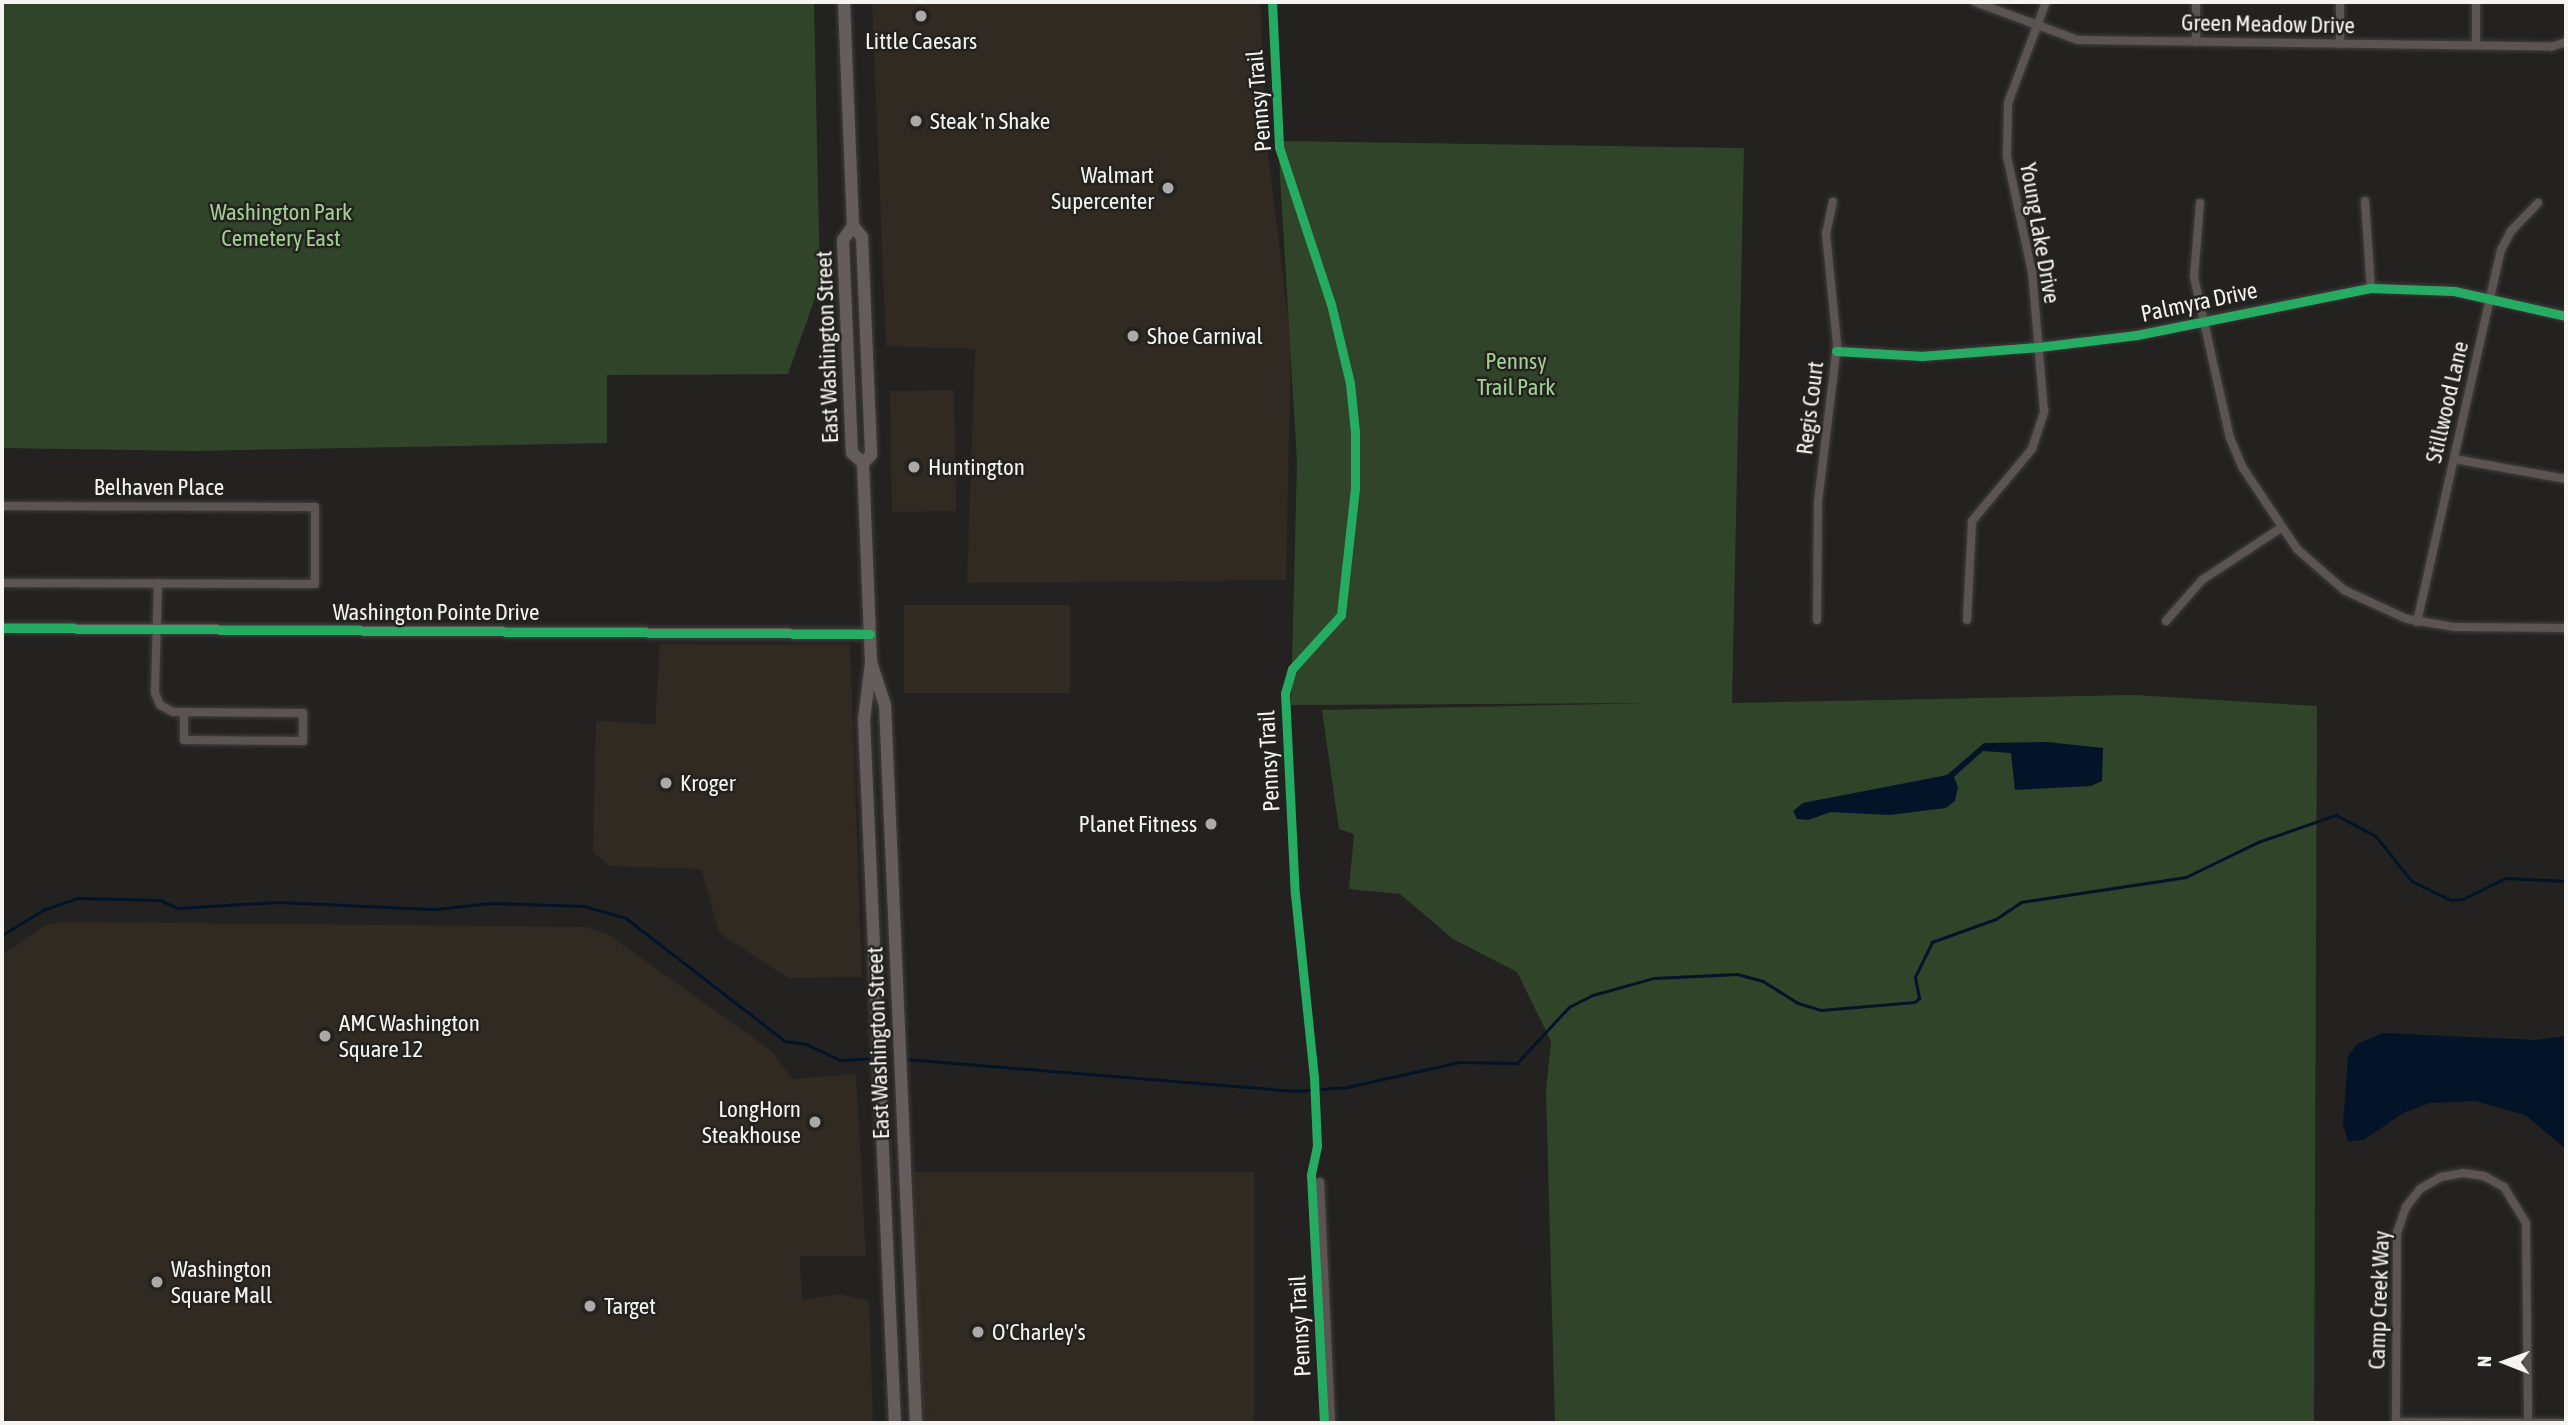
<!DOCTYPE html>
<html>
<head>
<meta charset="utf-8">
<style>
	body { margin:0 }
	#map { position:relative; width:2568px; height:1425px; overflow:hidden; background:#232220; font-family:"Asap Condensed",sans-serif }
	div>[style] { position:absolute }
	.built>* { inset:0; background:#302a23; transform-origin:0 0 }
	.green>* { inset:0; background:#304429 }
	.water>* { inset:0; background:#031429 }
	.stream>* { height:2.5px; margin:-1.25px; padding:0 1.25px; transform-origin:1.25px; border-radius:1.25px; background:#031429 }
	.roads { filter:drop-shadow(0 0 2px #403f3e) drop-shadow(0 0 2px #403f3e) }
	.minor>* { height:8px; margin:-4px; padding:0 4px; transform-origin:4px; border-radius:4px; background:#5b5452 }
	.tertiary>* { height:10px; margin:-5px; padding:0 5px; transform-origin:5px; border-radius:5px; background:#5b5452 }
	.primary>* { height:12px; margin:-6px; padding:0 6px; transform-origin:6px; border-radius:6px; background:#655d5b }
	.cycleway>* { height:9px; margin:-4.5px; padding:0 4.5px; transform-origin:4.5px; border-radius:4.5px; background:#26ab63 }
	.dots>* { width:19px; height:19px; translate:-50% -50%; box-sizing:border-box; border:4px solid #24221f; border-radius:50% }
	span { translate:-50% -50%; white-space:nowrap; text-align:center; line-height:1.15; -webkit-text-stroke:5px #24221f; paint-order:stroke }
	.street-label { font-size:23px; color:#f5f4f1 }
	.poi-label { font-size:23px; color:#f5f4f1 }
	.left { translate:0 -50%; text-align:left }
	.right { translate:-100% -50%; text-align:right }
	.park-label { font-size:23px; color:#a2d094 }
	.frame { position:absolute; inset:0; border:4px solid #f5f4f1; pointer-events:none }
	.north { position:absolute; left:2470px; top:1327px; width:70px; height:70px; -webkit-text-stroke:5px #24221f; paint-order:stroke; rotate:271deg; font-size:19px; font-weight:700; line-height:28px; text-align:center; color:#f5f4f1 }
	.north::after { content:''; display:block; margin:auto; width:24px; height:32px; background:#f5f4f1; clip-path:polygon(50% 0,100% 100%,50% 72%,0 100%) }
</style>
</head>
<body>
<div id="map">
	<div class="built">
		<i style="clip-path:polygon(872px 2px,1260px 2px,1267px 145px,1291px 341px,1286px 580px,967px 583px,975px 349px,886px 346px)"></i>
		<i style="left:954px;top:390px;width:121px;height:64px;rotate:89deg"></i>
		<i style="left:1070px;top:605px;width:88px;height:166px;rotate:90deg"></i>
		<i style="clip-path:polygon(660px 644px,850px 645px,862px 977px,788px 978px,719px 933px,701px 869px,610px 866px,593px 852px,596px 721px,655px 724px)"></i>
		<i style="clip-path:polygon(61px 922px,587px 927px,609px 935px,772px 1051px,792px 1079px,856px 1074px,866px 1256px,800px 1256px,802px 1300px,840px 1294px,869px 1301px,873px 1423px,2px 1423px,2px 955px,44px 926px)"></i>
		<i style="left:914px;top:1172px;width:340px;height:251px"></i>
	</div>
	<div class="green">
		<i style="clip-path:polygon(2px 2px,814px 2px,820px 284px,788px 374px,607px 375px,607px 443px,194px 451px,2px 448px)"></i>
		<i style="clip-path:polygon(1278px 141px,1744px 148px,1732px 703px,2134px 695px,2317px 706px,2314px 1423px,1555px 1423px,1546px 1091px,1551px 1041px,1517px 972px,1453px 939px,1400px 894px,1349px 889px,1354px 834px,1339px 829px,1322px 710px,1653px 703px,1291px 705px,1297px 462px)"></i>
	</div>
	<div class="water">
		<i style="clip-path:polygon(2047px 742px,2103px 748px,2102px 781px,2091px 786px,2015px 790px,2011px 753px,1983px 751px,1954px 777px,1958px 787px,1955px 801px,1946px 808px,1889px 815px,1831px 812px,1808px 820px,1797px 819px,1793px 811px,1803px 803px,1947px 775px,1984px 743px)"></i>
		<i style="clip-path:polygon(2383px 1033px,2536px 1040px,2566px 1036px,2566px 1149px,2525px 1115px,2475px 1101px,2430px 1103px,2403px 1113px,2364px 1140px,2348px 1141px,2343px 1124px,2348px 1056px,2357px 1044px)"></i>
	</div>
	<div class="stream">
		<i style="left:2px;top:935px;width:48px;rotate:-31.4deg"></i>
		<i style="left:43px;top:910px;width:36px;rotate:-19deg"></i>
		<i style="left:77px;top:898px;width:83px;rotate:1.4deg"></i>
		<i style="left:160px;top:900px;width:19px;rotate:25deg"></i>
		<i style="left:177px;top:908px;width:102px;rotate:-3.4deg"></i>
		<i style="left:279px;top:902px;width:157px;rotate:2.6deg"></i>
		<i style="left:436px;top:909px;width:55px;rotate:-6.2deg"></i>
		<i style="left:491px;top:903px;width:93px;rotate:1.8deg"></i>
		<i style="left:584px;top:906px;width:44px;rotate:15.9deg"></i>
		<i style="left:626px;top:918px;width:201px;rotate:37.7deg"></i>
		<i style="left:785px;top:1041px;width:21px;rotate:8deg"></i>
		<i style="left:806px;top:1044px;width:38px;rotate:25deg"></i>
		<i style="left:840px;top:1060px;width:35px;rotate:-3deg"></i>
		<i style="left:906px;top:1059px;width:391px;rotate:4.7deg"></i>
		<i style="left:1296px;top:1091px;width:51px;rotate:-4.5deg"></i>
		<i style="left:1347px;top:1087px;width:116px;rotate:-12.5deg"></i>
		<i style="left:1460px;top:1062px;width:57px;rotate:1deg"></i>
		<i style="left:1517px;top:1063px;width:76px;rotate:-47.1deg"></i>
		<i style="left:1569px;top:1007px;width:27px;rotate:-27deg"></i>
		<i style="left:1593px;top:995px;width:63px;rotate:-15.6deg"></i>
		<i style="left:1654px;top:978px;width:83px;rotate:-2.8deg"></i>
		<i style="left:1737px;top:974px;width:27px;rotate:15deg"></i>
		<i style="left:1763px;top:981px;width:41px;rotate:32.2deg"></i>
		<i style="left:1798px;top:1003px;width:24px;rotate:17deg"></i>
		<i style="left:1821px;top:1010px;width:94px;rotate:-4.9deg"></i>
		<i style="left:1915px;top:1002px;width:6px;rotate:-45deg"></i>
		<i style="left:1919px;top:998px;width:21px;rotate:-101deg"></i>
		<i style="left:1915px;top:977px;width:39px;rotate:-64deg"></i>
		<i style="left:1932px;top:942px;width:68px;rotate:-19.8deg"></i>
		<i style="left:1996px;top:919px;width:30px;rotate:-34deg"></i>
		<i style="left:2021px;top:902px;width:167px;rotate:-8.6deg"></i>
		<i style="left:2186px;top:877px;width:80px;rotate:-25.9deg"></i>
		<i style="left:2258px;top:842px;width:83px;rotate:-19.1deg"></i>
		<i style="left:2336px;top:815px;width:45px;rotate:27.7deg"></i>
		<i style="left:2376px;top:836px;width:58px;rotate:51.3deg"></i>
		<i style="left:2412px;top:881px;width:43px;rotate:26deg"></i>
		<i style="left:2451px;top:900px;width:12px;rotate:-5deg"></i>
		<i style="left:2463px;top:899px;width:48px;rotate:-26deg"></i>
		<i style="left:2506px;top:878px;width:60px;rotate:2.9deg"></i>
	</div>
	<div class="roads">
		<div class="minor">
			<i style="left:1975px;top:2px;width:110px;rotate:20.3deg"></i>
			<i style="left:2078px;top:40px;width:473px;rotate:0.8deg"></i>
			<i style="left:2551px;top:47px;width:16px;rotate:-18deg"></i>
			<i style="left:2196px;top:42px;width:40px;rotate:-90deg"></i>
			<i style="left:2340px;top:44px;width:42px;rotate:-90deg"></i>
			<i style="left:2476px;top:45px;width:43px;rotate:-90deg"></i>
			<i style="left:2365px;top:201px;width:87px;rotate:86.1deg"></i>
			<i style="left:2200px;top:203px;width:74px;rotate:94.6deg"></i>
			<i style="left:2194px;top:277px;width:165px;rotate:77.4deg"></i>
			<i style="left:2230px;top:438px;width:33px;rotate:67deg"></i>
			<i style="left:2243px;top:468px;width:97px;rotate:56.3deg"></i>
			<i style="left:2297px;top:549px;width:62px;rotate:41.1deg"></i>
			<i style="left:2344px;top:590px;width:69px;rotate:24.7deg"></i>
			<i style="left:2407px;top:619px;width:49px;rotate:9.5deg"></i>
			<i style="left:2455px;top:627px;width:111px;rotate:0.5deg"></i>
			<i style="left:1836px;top:351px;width:86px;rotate:3.3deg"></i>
			<i style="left:1922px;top:356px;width:117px;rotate:-4.4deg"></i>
			<i style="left:2039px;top:347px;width:99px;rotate:-7deg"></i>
			<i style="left:2137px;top:335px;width:239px;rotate:-11.4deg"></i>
			<i style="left:2371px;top:288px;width:83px;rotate:2.1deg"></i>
			<i style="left:2454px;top:291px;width:115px;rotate:12.6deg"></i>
			<i style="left:2454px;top:459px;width:114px;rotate:10.1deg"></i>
			<i style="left:2px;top:506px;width:313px;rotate:0.2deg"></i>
			<i style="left:315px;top:507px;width:77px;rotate:90deg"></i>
			<i style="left:315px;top:584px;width:313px;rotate:-179.8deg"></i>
			<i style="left:158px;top:583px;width:110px;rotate:91.6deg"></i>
			<i style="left:155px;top:693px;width:13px;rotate:67deg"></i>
			<i style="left:160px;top:705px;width:15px;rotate:28deg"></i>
			<i style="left:173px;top:712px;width:130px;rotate:0.4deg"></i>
			<i style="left:303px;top:713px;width:28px;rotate:90deg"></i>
			<i style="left:303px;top:741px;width:119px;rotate:-179.5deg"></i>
			<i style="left:184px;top:740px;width:28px;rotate:-90deg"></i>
			<i style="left:1817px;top:620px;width:118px;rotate:-89.5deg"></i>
			<i style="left:1818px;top:502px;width:159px;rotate:-83.1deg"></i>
			<i style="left:1837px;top:344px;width:111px;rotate:-95.7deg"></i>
			<i style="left:1826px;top:234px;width:33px;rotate:-78deg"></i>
			<i style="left:1967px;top:620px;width:99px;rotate:-87.1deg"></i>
			<i style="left:1972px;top:521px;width:94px;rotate:-50.2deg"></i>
			<i style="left:2032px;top:449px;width:40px;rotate:-72deg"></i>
			<i style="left:2044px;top:411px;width:140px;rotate:-94.9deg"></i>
			<i style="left:2032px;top:272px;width:119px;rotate:-102.2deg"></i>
			<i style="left:2007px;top:156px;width:53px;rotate:-88.9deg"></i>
			<i style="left:2008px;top:103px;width:108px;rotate:-69.4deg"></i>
			<i style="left:2166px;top:621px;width:55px;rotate:-48.7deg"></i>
			<i style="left:2202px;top:580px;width:95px;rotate:-33.4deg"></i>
			<i style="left:2417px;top:622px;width:381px;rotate:-77.3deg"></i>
			<i style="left:2501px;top:250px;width:21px;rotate:-62deg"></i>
			<i style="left:2511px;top:231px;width:39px;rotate:-46deg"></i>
			<i style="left:1320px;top:1182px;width:241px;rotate:87.4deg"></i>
			<i style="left:2396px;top:1422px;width:170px;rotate:0.3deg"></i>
			<i style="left:2396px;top:1423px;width:190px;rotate:-89.7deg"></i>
			<i style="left:2397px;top:1233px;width:28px;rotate:-71deg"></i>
			<i style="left:2406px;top:1207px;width:23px;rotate:-52deg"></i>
			<i style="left:2420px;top:1189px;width:24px;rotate:-30deg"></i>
			<i style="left:2441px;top:1177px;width:22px;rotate:-10deg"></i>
			<i style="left:2463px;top:1173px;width:21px;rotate:8deg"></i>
			<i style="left:2484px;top:1176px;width:23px;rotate:29deg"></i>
			<i style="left:2504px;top:1187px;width:42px;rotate:58.6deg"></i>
			<i style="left:2526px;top:1223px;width:200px;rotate:89.4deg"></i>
		</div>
		<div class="tertiary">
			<i style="left:2px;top:628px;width:868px;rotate:0.4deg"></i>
		</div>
		<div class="primary">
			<i style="left:844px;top:2px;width:224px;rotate:87.7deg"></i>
			<i style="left:853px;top:226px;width:17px;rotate:126deg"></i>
			<i style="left:843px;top:240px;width:213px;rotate:87.6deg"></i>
			<i style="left:852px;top:453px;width:15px;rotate:42deg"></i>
			<i style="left:863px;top:463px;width:199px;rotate:87.7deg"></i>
			<i style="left:871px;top:662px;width:45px;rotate:72deg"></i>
			<i style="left:885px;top:705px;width:719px;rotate:87.53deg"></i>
			<i style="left:853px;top:226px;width:14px;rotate:51deg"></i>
			<i style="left:862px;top:237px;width:218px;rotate:87.6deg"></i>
			<i style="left:871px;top:455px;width:11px;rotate:135deg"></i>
			<i style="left:871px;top:663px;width:57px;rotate:97deg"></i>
			<i style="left:864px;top:720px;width:704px;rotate:87.48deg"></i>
		</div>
	</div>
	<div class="cycleway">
		<i style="left:1272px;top:2px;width:145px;rotate:87.2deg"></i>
		<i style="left:1279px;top:147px;width:165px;rotate:71.7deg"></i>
		<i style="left:1331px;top:304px;width:81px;rotate:76.5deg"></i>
		<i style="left:1350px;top:383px;width:49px;rotate:84.2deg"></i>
		<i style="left:1355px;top:432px;width:56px;rotate:90deg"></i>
		<i style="left:1355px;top:488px;width:128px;rotate:96.3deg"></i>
		<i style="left:1341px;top:615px;width:73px;rotate:132.2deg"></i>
		<i style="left:1292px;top:669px;width:25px;rotate:106deg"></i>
		<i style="left:1285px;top:693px;width:201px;rotate:87.2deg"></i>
		<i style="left:1295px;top:894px;width:184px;rotate:84.1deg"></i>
		<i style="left:1314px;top:1077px;width:69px;rotate:87.5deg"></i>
		<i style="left:1317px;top:1146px;width:30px;rotate:102deg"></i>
		<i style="left:1311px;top:1175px;width:248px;rotate:87deg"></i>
		<i style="left:1836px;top:351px;width:86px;rotate:3.3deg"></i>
		<i style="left:1922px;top:356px;width:117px;rotate:-4.4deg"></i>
		<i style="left:2039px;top:347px;width:99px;rotate:-7deg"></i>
		<i style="left:2137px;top:335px;width:239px;rotate:-11.4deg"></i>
		<i style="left:2371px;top:288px;width:83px;rotate:2.1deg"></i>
		<i style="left:2454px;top:291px;width:115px;rotate:12.6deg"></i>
		<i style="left:2px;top:628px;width:868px;rotate:0.4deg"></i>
	</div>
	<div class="dots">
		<i style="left:921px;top:16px;background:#acaaa8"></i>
		<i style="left:916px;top:121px;background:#acaaa8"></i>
		<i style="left:1168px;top:188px;background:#acaaa8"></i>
		<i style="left:1133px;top:336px;background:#acaaa8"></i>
		<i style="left:914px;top:467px;background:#acaaa8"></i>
		<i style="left:666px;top:783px;background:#acaaa8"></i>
		<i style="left:1211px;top:824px;background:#acaaa8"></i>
		<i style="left:325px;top:1036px;background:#acaaa8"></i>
		<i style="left:815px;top:1122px;background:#acaaa8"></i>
		<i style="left:157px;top:1282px;background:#acaaa8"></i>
		<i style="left:590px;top:1306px;background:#acaaa8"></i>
		<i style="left:978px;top:1332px;background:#acaaa8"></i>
	</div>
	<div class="street-label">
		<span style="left:2268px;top:24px;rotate:1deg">Green Meadow Drive</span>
		<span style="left:1259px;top:101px;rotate:-95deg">Pennsy Trail</span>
		<span style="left:2040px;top:233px;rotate:80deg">Young Lake Drive</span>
		<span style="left:2199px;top:302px;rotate:-12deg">Palmyra Drive</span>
		<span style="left:827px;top:347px;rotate:-92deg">East Washington Street</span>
		<span style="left:2447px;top:402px;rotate:-77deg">Stillwood Lane</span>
		<span style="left:1810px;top:408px;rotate:-83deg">Regis Court</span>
		<span style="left:159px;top:487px">Belhaven Place</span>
		<span style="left:436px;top:612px">Washington Pointe Drive</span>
		<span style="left:1269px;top:761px;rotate:-93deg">Pennsy Trail</span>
		<span style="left:878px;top:1043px;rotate:-92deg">East Washington Street</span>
		<span style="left:2379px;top:1300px;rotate:-88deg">Camp Creek Way</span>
		<span style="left:1300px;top:1326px;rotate:-93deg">Pennsy Trail</span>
	</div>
	<div class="poi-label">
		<span style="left:921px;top:41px">Little Caesars</span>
		<span class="left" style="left:930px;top:121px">Steak 'n Shake</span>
		<span class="right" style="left:1154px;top:188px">Walmart<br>Supercenter</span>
		<span class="left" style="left:1147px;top:336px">Shoe Carnival</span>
		<span class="left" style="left:928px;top:467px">Huntington</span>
		<span class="left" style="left:680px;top:783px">Kroger</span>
		<span class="right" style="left:1197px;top:824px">Planet Fitness</span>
		<span class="left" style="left:339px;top:1036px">AMC Washington<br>Square 12</span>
		<span class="right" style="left:801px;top:1122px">LongHorn<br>Steakhouse</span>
		<span class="left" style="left:171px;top:1282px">Washington<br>Square Mall</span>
		<span class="left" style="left:604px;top:1306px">Target</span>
		<span class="left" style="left:992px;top:1332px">O'Charley's</span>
	</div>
	<div class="park-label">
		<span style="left:281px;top:225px">Washington Park<br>Cemetery East</span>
		<span style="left:1516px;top:374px">Pennsy<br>Trail Park</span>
	</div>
	<div class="frame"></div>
	<div class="north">N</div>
</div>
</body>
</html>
